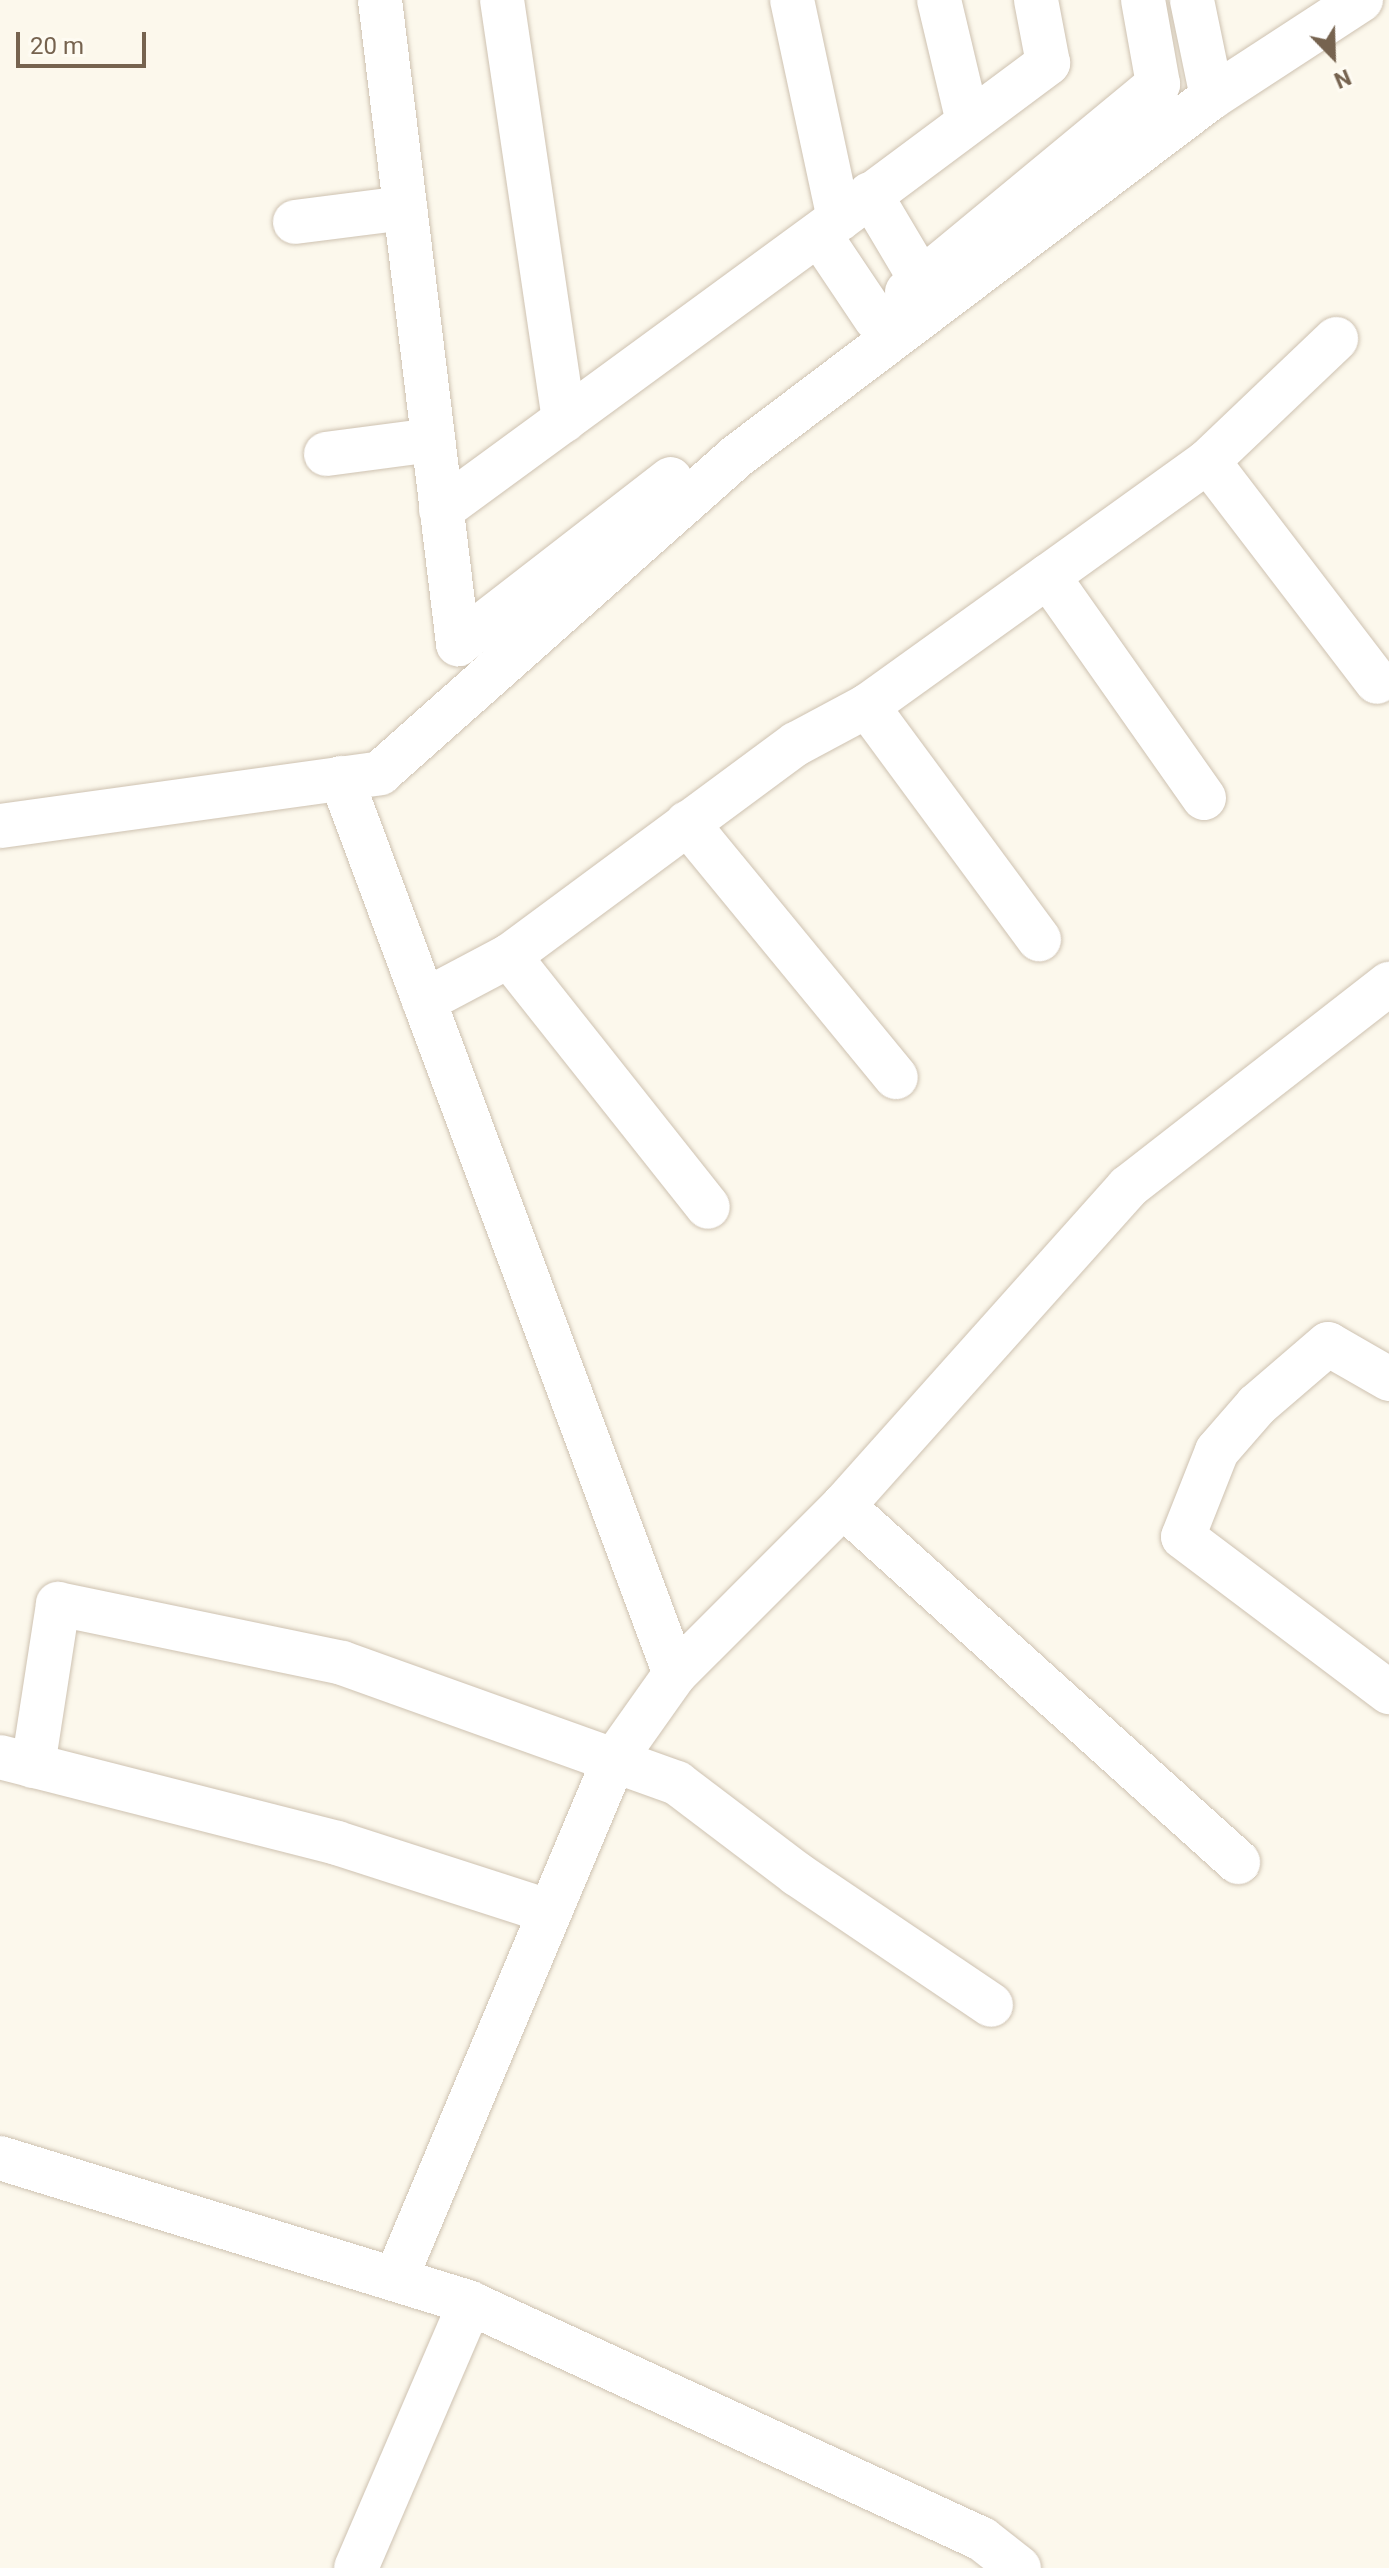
<!DOCTYPE html>
<html>
<head>
<meta charset="utf-8">
<style>
	body { margin:0 }
	#map { position:relative; width:1389px; height:2568px; overflow:hidden; background:#fcf8ec; font-family:Roboto,sans-serif }
	div>[style] { position:absolute }
	.roads { filter:drop-shadow(0 0 2px #cec2b1) drop-shadow(0 0 2px #cec2b1) }
	.minor>* { height:44px; margin:-22px; padding:0 22px; transform-origin:22px; border-radius:22px; background:#fff }
	span { translate:-50% -50%; white-space:nowrap; text-align:center; line-height:1.15; -webkit-text-stroke:8px #fefbf2; paint-order:stroke }
	.north { position:absolute; left:1293px; top:16px; width:80px; height:80px; -webkit-text-stroke:6px #fefbf2; paint-order:stroke; rotate:157deg; font-size:22px; font-weight:700; line-height:32px; text-align:center; color:#76634f }
	.north::after { content:''; display:block; margin:auto; width:28px; height:36px; background:#76634f; clip-path:polygon(50% 0,100% 100%,50% 72%,0 100%) }
	.scale { position:absolute; left:16px; top:32px; width:130px; height:36px; box-sizing:border-box; border:4px solid #76634f; border-top:0; padding-left:10px; font-size:24px; line-height:28px; white-space:nowrap; color:#76634f; -webkit-text-stroke:6px #fefbf2; paint-order:stroke }
</style>
</head>
<body>
<div id="map">
	<div class="roads">
		<div class="minor">
			<i style="left:380px;top:0;width:649px;rotate:83.09deg"></i>
			<i style="left:502px;top:0;width:425px;rotate:81.6deg"></i>
			<i style="left:939px;top:0;width:125px;rotate:76.6deg"></i>
			<i style="left:1212px;top:97px;width:178px;rotate:-33.1deg"></i>
			<i style="left:870px;top:194px;width:100px;rotate:59.3deg"></i>
			<i style="left:839px;top:219px;width:261px;rotate:-36.7deg"></i>
			<i style="left:1048px;top:63px;width:64px;rotate:-100.8deg"></i>
			<i style="left:295px;top:222px;width:111px;rotate:-7.3deg"></i>
			<i style="left:819px;top:234px;width:102px;rotate:56.2deg"></i>
			<i style="left:907px;top:292px;width:326px;rotate:-39.6deg"></i>
			<i style="left:1158px;top:84px;width:85px;rotate:-100.1deg"></i>
			<i style="left:326px;top:454px;width:108px;rotate:-7.5deg"></i>
			<i style="left:1208px;top:461px;width:278px;rotate:52.6deg"></i>
			<i style="left:441px;top:510px;width:493px;rotate:-36.2deg"></i>
			<i style="left:839px;top:219px;width:224px;rotate:-102.1deg"></i>
			<i style="left:458px;top:644px;width:269px;rotate:-37.8deg"></i>
			<i style="left:867px;top:706px;width:290px;rotate:53.6deg"></i>
			<i style="left:341px;top:778px;width:956px;rotate:69.56deg"></i>
			<i style="left:1204px;top:798px;width:271px;rotate:-125.1deg"></i>
			<i style="left:1048px;top:576px;width:197px;rotate:-35.7deg"></i>
			<i style="left:1208px;top:461px;width:177px;rotate:-43.6deg"></i>
			<i style="left:687px;top:823px;width:329px;rotate:50.6deg"></i>
			<i style="left:0;top:826px;width:384px;rotate:-7.9deg"></i>
			<i style="left:380px;top:773px;width:477px;rotate:-41.6deg"></i>
			<i style="left:737px;top:456px;width:595px;rotate:-37.08deg"></i>
			<i style="left:1212px;top:97px;width:99px;rotate:-101.7deg"></i>
			<i style="left:509px;top:956px;width:320px;rotate:51.6deg"></i>
			<i style="left:424px;top:1001px;width:96px;rotate:-27.9deg"></i>
			<i style="left:509px;top:956px;width:357px;rotate:-36.5deg"></i>
			<i style="left:796px;top:744px;width:81px;rotate:-28.2deg"></i>
			<i style="left:867px;top:706px;width:223px;rotate:-35.7deg"></i>
			<i style="left:1389px;top:1379px;width:70px;rotate:-150.2deg"></i>
			<i style="left:1328px;top:1344px;width:94px;rotate:139.3deg"></i>
			<i style="left:1257px;top:1405px;width:61px;rotate:131deg"></i>
			<i style="left:1217px;top:1451px;width:92px;rotate:111.6deg"></i>
			<i style="left:1183px;top:1537px;width:258px;rotate:37deg"></i>
			<i style="left:843px;top:1506px;width:532px;rotate:42.03deg"></i>
			<i style="left:0;top:1757px;width:348px;rotate:14.3deg"></i>
			<i style="left:337px;top:1843px;width:222px;rotate:17.9deg"></i>
			<i style="left:33px;top:1766px;width:164px;rotate:-81.2deg"></i>
			<i style="left:58px;top:1604px;width:290px;rotate:11.7deg"></i>
			<i style="left:342px;top:1663px;width:356px;rotate:19.7deg"></i>
			<i style="left:677px;top:1783px;width:151px;rotate:37.2deg"></i>
			<i style="left:797px;top:1874px;width:234px;rotate:34deg"></i>
			<i style="left:0;top:2158px;width:492px;rotate:17.1deg"></i>
			<i style="left:470px;top:2303px;width:564px;rotate:24.75deg"></i>
			<i style="left:982px;top:2539px;width:47px;rotate:38.1deg"></i>
			<i style="left:396px;top:2278px;width:562px;rotate:-67.18deg"></i>
			<i style="left:614px;top:1760px;width:105px;rotate:-54.7deg"></i>
			<i style="left:675px;top:1674px;width:238px;rotate:-45deg"></i>
			<i style="left:843px;top:1506px;width:428px;rotate:-48.2deg"></i>
			<i style="left:1128px;top:1187px;width:331px;rotate:-37.9deg"></i>
			<i style="left:356px;top:2568px;width:288px;rotate:-66.7deg"></i>
		</div>
	</div>
	<div class="north">N</div>
	<div class="scale">20 m</div>
</div>
</body>
</html>
